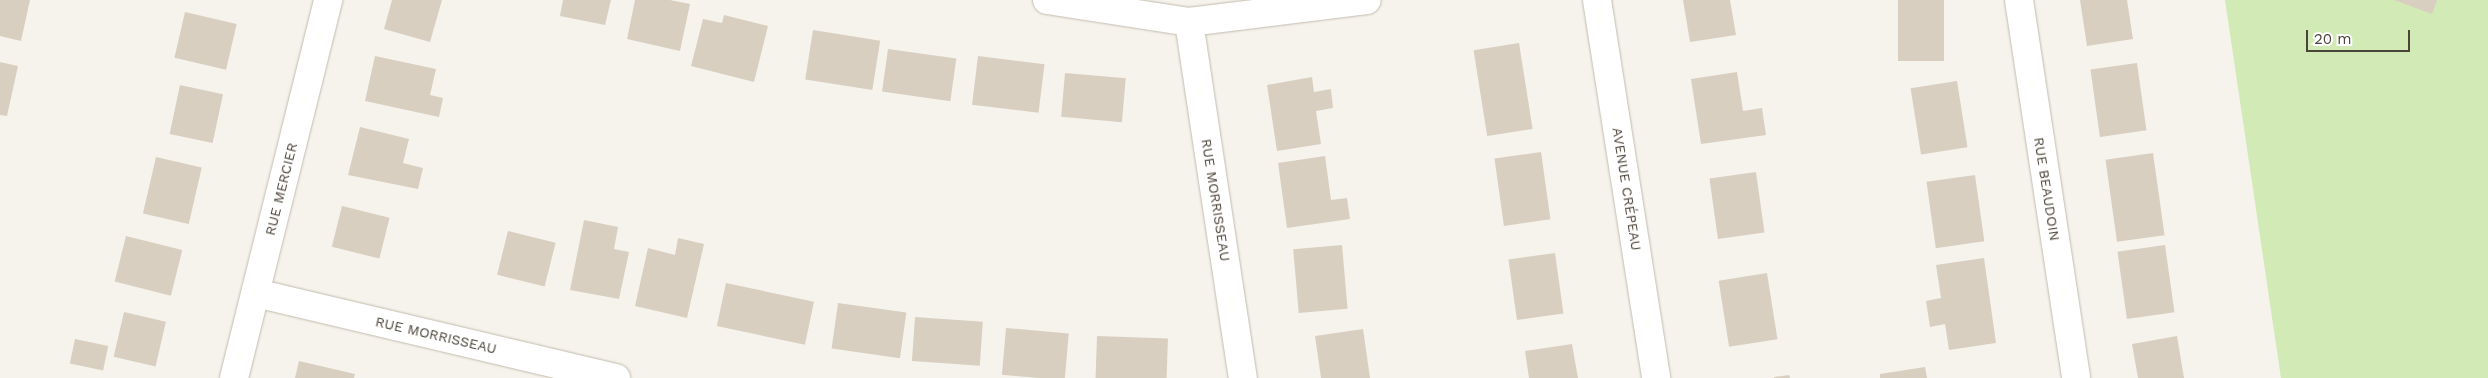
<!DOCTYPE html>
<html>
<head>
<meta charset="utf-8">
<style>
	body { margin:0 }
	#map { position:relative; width:2488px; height:378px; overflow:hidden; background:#f6f3ec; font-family:"Work Sans",sans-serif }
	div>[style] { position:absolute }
	.green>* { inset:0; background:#d2eab5 }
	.building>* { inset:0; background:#d8cfc1; transform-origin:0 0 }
	.roads { filter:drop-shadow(0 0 1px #c2bbae) drop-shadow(0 0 1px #c2bbae) }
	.minor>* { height:28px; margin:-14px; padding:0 14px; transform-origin:14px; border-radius:14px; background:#fff }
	span { translate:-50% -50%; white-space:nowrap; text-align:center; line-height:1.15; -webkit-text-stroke:4.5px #fff; paint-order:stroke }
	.street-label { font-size:14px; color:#4b4439 }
	.scale { position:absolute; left:2306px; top:30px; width:104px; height:22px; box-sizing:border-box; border:2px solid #4b4439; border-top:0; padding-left:6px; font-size:15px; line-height:18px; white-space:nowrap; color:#4b4439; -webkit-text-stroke:4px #fff; paint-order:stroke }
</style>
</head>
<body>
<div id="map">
	<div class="green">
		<i style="clip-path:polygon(2225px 0,2488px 0,2488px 378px,2281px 378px)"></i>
	</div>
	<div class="building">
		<i style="clip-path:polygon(0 0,30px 0,21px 41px,0 36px)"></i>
		<i style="clip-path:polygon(392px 0,442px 0,430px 42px,384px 29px)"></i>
		<i style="clip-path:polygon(563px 0,611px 0,605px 25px,560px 16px)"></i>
		<i style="clip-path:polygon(635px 0,670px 0,690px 4px,680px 51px,627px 39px)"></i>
		<i style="clip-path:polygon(1683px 0,1730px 0,1736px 35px,1690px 42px)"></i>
		<i style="left:1898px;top:0;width:46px;height:61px"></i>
		<i style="clip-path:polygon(2080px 0,2127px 0,2133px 39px,2087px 46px)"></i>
		<i style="clip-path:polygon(2394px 0,2437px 0,2432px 14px)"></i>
		<i style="left:185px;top:12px;width:53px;height:47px;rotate:13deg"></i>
		<i style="clip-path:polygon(724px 15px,768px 26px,754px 82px,691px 66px,703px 19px,722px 23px)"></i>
		<i style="left:813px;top:30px;width:68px;height:50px;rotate:9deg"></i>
		<i style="left:1519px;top:43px;width:87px;height:46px;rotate:81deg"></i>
		<i style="left:888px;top:49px;width:69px;height:43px;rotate:8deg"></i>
		<i style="clip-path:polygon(375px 56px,436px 69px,430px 95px,443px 98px,439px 117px,365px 101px)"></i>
		<i style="left:978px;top:56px;width:67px;height:49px;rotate:7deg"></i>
		<i style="clip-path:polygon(0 62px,18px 66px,7px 116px,0 115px)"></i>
		<i style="left:2137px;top:63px;width:68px;height:47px;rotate:82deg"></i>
		<i style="clip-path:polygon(1737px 72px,1743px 111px,1762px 108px,1766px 135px,1701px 144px,1691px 79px)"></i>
		<i style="left:1065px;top:73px;width:61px;height:44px;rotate:5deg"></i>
		<i style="clip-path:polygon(1312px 77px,1314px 92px,1331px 89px,1333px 108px,1316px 111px,1321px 144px,1277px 151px,1267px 85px)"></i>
		<i style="left:1957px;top:81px;width:67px;height:47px;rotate:81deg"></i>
		<i style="left:180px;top:85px;width:44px;height:50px;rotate:12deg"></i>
		<i style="clip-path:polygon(360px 127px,409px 139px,403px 163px,423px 168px,418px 189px,348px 175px)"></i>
		<i style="left:1541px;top:152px;width:68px;height:47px;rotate:82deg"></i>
		<i style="left:2153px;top:153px;width:83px;height:48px;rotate:82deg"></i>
		<i style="clip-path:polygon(1325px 156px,1331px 200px,1347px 198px,1350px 219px,1287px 228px,1278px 163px)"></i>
		<i style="left:156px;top:157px;width:47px;height:58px;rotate:13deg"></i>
		<i style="left:1756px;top:172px;width:61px;height:47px;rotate:82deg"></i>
		<i style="left:1975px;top:175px;width:67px;height:49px;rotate:82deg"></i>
		<i style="left:342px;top:206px;width:49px;height:42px;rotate:14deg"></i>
		<i style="clip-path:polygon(584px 220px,618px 227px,614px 249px,629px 252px,619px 299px,570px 290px)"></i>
		<i style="left:508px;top:231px;width:49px;height:45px;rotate:14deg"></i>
		<i style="left:126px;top:236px;width:58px;height:47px;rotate:14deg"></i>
		<i style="clip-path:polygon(678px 238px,704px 244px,687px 318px,635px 306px,648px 248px,675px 255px)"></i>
		<i style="left:1342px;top:245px;width:64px;height:49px;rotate:85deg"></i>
		<i style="left:2165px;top:245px;width:68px;height:48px;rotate:82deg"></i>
		<i style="left:1555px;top:253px;width:61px;height:47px;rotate:82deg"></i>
		<i style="clip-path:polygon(1984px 258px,1996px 343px,1949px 350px,1945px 324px,1930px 327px,1926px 301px,1941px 298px,1936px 265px)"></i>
		<i style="left:1767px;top:273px;width:67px;height:49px;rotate:81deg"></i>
		<i style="left:726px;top:283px;width:90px;height:44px;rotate:12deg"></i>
		<i style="left:838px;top:303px;width:69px;height:46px;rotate:8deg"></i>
		<i style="left:124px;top:312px;width:43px;height:46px;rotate:13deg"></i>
		<i style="left:915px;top:317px;width:68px;height:44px;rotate:4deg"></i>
		<i style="left:1006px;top:328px;width:63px;height:47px;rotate:5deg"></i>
		<i style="clip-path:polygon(1363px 329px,1370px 378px,1321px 378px,1315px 336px)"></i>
		<i style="left:1097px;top:336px;width:71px;height:42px;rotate:2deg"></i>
		<i style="clip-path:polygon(2177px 336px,2184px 378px,2138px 378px,2132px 344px)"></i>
		<i style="left:75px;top:339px;width:34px;height:25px;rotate:12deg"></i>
		<i style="clip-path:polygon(1572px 344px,1578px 378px,1529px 378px,1525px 351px)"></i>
		<i style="clip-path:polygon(299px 361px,355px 374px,354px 378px,295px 378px)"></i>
		<i style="clip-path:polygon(1925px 367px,1927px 378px,1880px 378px,1880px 374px)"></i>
		<i style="clip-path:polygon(1789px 375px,1790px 378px,1774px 378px,1774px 377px)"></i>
	</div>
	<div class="roads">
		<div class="minor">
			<i style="left:1047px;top:0;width:144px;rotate:8.8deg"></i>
			<i style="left:1189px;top:22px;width:179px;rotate:-7deg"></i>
			<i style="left:1597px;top:0;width:383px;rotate:81.1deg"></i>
			<i style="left:2019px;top:0;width:382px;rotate:81.4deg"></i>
			<i style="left:1189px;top:22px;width:360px;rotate:81.4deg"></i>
			<i style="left:256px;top:293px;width:370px;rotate:13.3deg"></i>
			<i style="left:234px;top:378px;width:390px;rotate:-76deg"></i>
		</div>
	</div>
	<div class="street-label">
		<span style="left:281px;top:189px;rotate:-76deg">RUE MERCIER</span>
		<span style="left:1627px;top:189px;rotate:81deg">AVENUE CRÉPEAU</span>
		<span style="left:2047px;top:189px;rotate:81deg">RUE BEAUDOIN</span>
		<span style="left:1216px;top:200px;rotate:81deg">RUE MORRISSEAU</span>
		<span style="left:436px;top:335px;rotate:13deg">RUE MORRISSEAU</span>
	</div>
	<div class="scale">20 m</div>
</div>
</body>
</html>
